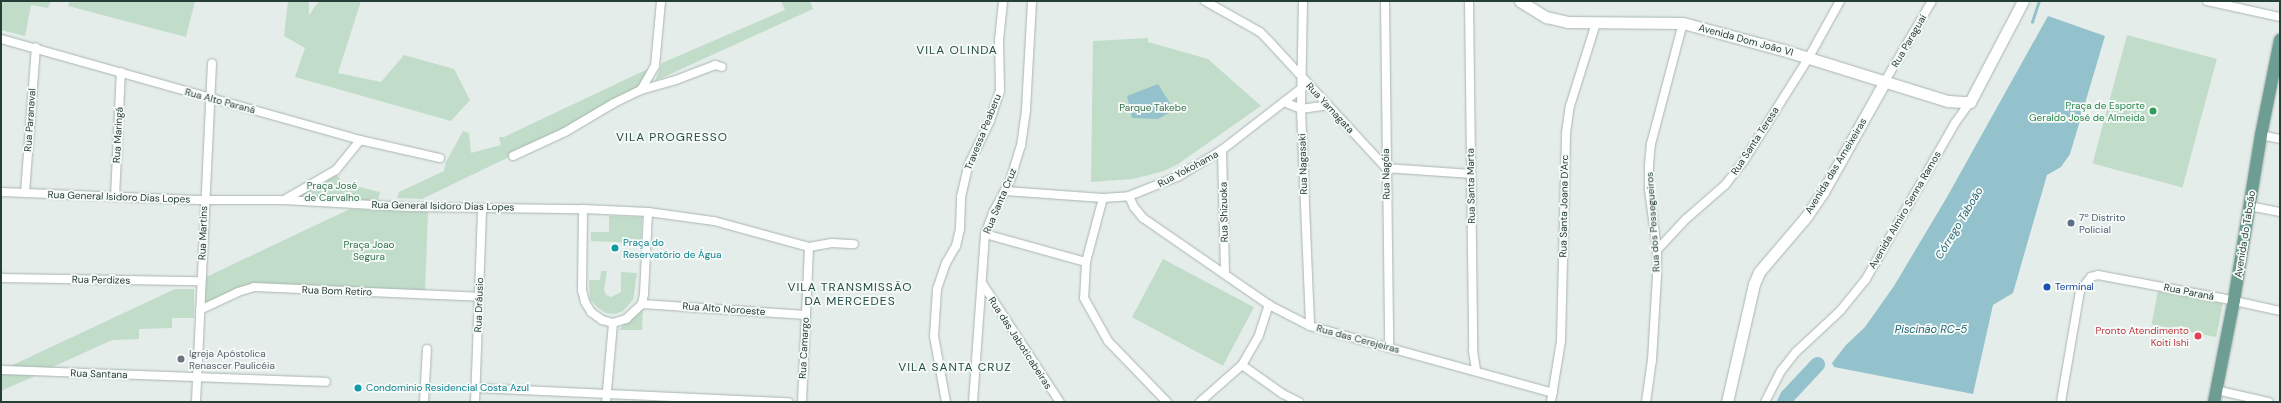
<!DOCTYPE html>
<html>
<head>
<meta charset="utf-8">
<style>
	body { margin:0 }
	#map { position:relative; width:2281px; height:403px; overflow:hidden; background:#e5edea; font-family:"DM Sans",sans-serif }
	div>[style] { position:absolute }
	.green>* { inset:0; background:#c1dcc9; transform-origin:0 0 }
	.water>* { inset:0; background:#93c2cc }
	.stream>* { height:2.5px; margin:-1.25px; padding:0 1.25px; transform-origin:1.25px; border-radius:1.25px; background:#93c2cc }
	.river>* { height:15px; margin:-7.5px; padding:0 7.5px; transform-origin:7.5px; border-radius:7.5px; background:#93c2cc }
	.roads { filter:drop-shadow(0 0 1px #a8b5b1) drop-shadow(0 0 1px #a8b5b1) }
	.street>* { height:8px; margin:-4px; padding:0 4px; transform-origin:4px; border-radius:4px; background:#fff }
	.secondary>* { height:11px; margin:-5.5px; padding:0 5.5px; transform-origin:5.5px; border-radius:5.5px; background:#fff }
	.primary>* { height:12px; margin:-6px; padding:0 6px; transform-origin:6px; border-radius:6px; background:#6e9e93 }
	.dots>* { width:11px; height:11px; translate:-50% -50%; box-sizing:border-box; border:2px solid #f6faf8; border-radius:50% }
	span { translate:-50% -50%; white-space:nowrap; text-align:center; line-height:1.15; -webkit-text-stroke:3.5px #f6faf8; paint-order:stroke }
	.street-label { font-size:10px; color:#263e38 }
	.leisure-label { font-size:10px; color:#27864d }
	.right { translate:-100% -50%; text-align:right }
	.park-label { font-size:10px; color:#34714d }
	.service-label { font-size:10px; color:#4e5e75 }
	.left { translate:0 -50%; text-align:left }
	.culture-label { font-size:10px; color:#0d838f }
	.transit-label { font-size:10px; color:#164399 }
	.health-label { font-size:10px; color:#be3a42 }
	.worship-label { font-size:10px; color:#5b616d }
	.water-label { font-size:11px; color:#256474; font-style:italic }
	.quarter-label { font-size:12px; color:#244e45; letter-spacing:1px }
	.frame { position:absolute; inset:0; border:2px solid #263e38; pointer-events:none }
</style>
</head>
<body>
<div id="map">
	<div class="green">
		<i style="clip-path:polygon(1px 1px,51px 1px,48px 8px,31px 5px,25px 36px,1px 30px)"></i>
		<i style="clip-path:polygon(70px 1px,195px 1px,186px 37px,68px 6px)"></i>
		<i style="clip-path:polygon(288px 1px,309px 1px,309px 15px,319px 1px,361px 1px,338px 73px,381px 82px,404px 55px,454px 69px,470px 100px,451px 121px,295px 77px,305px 48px,284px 36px)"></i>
		<i style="clip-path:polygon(781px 1px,810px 1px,813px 9px,655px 81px,662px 63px,785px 10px)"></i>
		<i style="left:2127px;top:35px;width:93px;height:133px;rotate:15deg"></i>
		<i style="clip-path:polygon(1148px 38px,1148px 42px,1208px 59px,1261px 106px,1178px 164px,1164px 171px,1133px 179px,1091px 182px,1093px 41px)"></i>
		<i style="clip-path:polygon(650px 68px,640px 88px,563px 131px,422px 199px,397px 198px,399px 192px,444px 171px,446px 162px,463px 131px,469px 133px,471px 153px,501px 145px,499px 137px,504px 137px)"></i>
		<i style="clip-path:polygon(332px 175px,337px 175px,343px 183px,380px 192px,377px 205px,291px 200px)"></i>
		<i style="clip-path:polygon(350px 209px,428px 212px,425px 292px,262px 285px,202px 306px,204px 278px)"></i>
		<i style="clip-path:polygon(609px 216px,642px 217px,641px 243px,591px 241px,591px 232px,609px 232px)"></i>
		<i style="left:1163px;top:259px;width:103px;height:66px;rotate:28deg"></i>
		<i style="clip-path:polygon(601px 271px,607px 271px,604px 289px,606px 295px,611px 297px,621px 292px,621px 272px,637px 273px,633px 300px,623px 311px,615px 314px,606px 313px,597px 307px,590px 299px,589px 280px,600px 280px)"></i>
		<i style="clip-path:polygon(175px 289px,194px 289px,194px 318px,172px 318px,172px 328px,139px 329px,139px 339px,112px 340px,44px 371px,2px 370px)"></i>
		<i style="left:2158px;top:291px;width:66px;height:34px;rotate:11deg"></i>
		<i style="clip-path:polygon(643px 309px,642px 330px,619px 330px,626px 322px)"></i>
		<i style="clip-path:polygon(1px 371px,42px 373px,1px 391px)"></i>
	</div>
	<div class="water">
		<i style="clip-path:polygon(2048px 16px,2105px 36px,2070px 154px,2061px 167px,2047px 175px,2013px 293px,1993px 305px,1973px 394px,1834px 367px,1832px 363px,1846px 345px,1865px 327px,1894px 286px,1947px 197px)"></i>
		<i style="clip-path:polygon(1158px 84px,1174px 110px,1158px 119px,1132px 118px,1127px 96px)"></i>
	</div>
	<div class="stream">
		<i style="left:2032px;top:22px;width:22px;rotate:-72deg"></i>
	</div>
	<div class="river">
		<i style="left:1784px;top:402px;width:7px;rotate:-63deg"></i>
		<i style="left:1787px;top:396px;width:44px;rotate:-46.8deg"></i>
	</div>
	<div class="roads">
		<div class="street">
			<i style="left:1205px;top:1px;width:63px;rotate:29.4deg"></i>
			<i style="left:1260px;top:32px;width:11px;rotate:45deg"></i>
			<i style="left:1268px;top:40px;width:174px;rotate:47.3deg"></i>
			<i style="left:1386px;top:168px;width:85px;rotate:4deg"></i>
			<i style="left:1303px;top:1px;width:108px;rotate:91.1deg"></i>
			<i style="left:1301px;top:109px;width:217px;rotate:87.6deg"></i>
			<i style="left:1385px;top:1px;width:347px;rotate:89.3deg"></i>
			<i style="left:1469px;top:1px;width:350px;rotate:89.3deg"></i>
			<i style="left:1473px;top:351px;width:19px;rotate:81deg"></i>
			<i style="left:2207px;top:1px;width:75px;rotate:12.4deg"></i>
			<i style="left:1px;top:39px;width:373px;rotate:15.7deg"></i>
			<i style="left:360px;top:140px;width:82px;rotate:12.7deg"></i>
			<i style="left:1885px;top:81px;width:93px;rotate:-59.6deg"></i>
			<i style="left:641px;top:90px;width:28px;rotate:-60deg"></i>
			<i style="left:655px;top:66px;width:65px;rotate:-84.7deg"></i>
			<i style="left:1284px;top:102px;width:18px;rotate:22deg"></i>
			<i style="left:1301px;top:109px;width:27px;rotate:-8deg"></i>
			<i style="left:2261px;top:135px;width:19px;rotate:12deg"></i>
			<i style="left:1222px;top:150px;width:124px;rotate:88.6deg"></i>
			<i style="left:513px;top:156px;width:57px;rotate:-24.8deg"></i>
			<i style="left:565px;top:132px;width:57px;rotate:-30.6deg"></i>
			<i style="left:614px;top:103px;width:30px;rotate:-26deg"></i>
			<i style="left:641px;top:90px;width:36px;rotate:-16deg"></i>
			<i style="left:676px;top:80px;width:42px;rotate:-21deg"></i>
			<i style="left:715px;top:65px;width:7px;rotate:16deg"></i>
			<i style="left:1005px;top:191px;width:98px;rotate:4.1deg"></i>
			<i style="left:1103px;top:198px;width:26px;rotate:-4deg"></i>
			<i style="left:1129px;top:196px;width:54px;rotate:-21.8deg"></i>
			<i style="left:1179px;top:176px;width:50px;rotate:-31.2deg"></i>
			<i style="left:1222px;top:150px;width:101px;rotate:-37.8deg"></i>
			<i style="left:1px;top:192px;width:203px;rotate:2.3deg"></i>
			<i style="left:204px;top:200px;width:80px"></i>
			<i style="left:284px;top:200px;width:125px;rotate:3.2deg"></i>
			<i style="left:409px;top:207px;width:174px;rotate:0.7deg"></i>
			<i style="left:583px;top:209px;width:65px;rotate:2.6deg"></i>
			<i style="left:648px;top:212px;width:67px;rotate:7.8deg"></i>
			<i style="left:714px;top:221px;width:98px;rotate:15.3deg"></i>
			<i style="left:809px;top:247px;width:23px;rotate:-10deg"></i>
			<i style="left:832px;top:243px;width:22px;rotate:3deg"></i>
			<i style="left:25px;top:193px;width:146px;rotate:-85.7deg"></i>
			<i style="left:1129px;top:196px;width:12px;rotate:66deg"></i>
			<i style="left:1134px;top:207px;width:14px;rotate:51deg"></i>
			<i style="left:1143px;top:218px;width:153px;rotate:34.6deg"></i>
			<i style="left:1269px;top:305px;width:46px;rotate:27.1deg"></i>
			<i style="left:1310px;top:326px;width:252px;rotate:15.4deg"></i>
			<i style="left:115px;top:197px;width:125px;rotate:-87.3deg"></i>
			<i style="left:1103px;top:198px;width:66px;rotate:104.9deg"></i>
			<i style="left:1086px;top:262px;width:36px;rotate:93deg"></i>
			<i style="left:1084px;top:298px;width:49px;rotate:60.8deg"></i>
			<i style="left:1108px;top:341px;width:85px;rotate:46deg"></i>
			<i style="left:284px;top:200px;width:60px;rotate:-30deg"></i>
			<i style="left:336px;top:170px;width:38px;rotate:-51deg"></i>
			<i style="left:2249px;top:206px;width:32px;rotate:11deg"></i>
			<i style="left:583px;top:209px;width:81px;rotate:90.7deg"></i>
			<i style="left:582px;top:290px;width:12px;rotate:76deg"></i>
			<i style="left:585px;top:302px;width:12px;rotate:59deg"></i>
			<i style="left:591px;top:312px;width:14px;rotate:36deg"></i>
			<i style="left:602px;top:320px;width:11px;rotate:15deg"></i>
			<i style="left:613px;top:323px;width:14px;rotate:-17deg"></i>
			<i style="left:626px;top:319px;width:22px;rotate:-43deg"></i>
			<i style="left:642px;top:304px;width:10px;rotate:-79deg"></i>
			<i style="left:644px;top:294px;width:82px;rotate:-87.2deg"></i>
			<i style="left:985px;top:234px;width:105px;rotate:15.5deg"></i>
			<i style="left:1657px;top:250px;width:42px;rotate:-46.9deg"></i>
			<i style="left:1686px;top:219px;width:52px;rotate:-41.1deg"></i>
			<i style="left:1725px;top:185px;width:29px;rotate:-52deg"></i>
			<i style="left:1743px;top:162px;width:124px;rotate:-57.8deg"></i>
			<i style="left:1809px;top:57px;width:64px;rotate:-61deg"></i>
			<i style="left:1px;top:278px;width:200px;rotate:0.9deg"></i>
			<i style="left:982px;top:283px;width:142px;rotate:56.8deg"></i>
			<i style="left:642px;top:304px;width:164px;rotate:3.8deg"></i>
			<i style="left:200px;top:310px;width:42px;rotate:-25.3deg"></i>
			<i style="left:238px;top:292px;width:17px;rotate:-17deg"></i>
			<i style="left:254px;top:287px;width:225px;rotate:2.5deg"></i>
			<i style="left:1242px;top:365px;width:50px;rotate:35.3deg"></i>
			<i style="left:1283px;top:394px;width:18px;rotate:27deg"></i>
			<i style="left:1px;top:370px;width:325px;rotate:2.1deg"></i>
			<i style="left:476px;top:388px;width:313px;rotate:2.6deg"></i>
			<i style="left:2216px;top:390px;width:54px;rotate:12.8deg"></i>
			<i style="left:196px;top:402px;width:339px;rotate:-87.3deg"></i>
			<i style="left:424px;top:402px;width:53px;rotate:-86.8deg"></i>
			<i style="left:475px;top:402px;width:194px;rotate:-87.9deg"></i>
			<i style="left:606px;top:402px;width:79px;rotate:-84.9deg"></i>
			<i style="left:802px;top:402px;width:155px;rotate:-87.4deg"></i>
			<i style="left:946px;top:402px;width:67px;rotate:-100.3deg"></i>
			<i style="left:934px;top:336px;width:47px;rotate:-86.3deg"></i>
			<i style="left:937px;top:289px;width:28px;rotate:-71deg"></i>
			<i style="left:946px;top:263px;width:20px;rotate:-60deg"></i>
			<i style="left:956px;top:246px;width:17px;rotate:-77deg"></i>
			<i style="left:960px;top:229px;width:32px;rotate:-88deg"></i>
			<i style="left:961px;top:197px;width:32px;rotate:-77deg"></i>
			<i style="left:968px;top:166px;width:50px;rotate:-63.9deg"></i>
			<i style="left:990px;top:121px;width:32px;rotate:-72deg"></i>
			<i style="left:1000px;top:91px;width:51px;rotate:-91.1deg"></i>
			<i style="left:999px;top:40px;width:39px;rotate:-84deg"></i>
			<i style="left:973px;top:402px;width:168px;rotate:-85.9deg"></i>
			<i style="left:985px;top:234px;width:25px;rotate:-69deg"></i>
			<i style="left:994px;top:211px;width:34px;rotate:-62deg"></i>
			<i style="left:1010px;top:181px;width:37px;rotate:-73deg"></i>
			<i style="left:1021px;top:146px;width:37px;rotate:-82deg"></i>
			<i style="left:1026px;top:109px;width:108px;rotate:-86.8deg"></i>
			<i style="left:1200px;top:402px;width:56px;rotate:-41.4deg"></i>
			<i style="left:1242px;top:365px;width:34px;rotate:-60deg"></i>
			<i style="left:1259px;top:335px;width:32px;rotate:-72deg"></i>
			<i style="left:1551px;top:402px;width:62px;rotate:-80.7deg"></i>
			<i style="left:1561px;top:341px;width:208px;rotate:-88.6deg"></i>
			<i style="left:1566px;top:133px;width:27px;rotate:-82deg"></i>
			<i style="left:1570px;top:106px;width:87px;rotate:-72.6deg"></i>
			<i style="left:1646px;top:402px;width:42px;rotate:-81.9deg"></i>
			<i style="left:1652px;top:360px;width:85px;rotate:-86.6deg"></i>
			<i style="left:1657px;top:275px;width:25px;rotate:-90deg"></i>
			<i style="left:1657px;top:250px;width:62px;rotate:-97.5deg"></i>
			<i style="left:1649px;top:189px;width:24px;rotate:-90deg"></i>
			<i style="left:1649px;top:165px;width:21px;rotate:-85deg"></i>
			<i style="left:1651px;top:144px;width:125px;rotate:-75.2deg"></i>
			<i style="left:1765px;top:402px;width:35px;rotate:-63deg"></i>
			<i style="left:1781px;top:371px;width:24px;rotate:-52deg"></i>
			<i style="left:1796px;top:352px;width:60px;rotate:-43deg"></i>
			<i style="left:1840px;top:311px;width:41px;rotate:-50.9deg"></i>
			<i style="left:1866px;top:279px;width:180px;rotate:-60.3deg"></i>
			<i style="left:1955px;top:123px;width:26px;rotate:-54deg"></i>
			<i style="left:2061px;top:402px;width:113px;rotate:-80.3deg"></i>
			<i style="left:2080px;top:291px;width:18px;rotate:-52deg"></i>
			<i style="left:2091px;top:277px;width:7px;rotate:-16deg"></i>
			<i style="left:2098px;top:275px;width:125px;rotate:10.6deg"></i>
			<i style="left:2221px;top:298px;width:60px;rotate:12.4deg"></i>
		</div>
		<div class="secondary">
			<i style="left:1520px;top:1px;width:31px;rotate:32deg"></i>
			<i style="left:1546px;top:17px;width:22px;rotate:13deg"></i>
			<i style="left:1567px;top:22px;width:116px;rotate:0.5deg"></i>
			<i style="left:1683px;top:23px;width:104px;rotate:15.1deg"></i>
			<i style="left:1783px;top:50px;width:173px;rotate:17.2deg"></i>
			<i style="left:1948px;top:101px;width:15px;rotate:4deg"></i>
			<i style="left:1963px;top:102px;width:7px"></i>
			<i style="left:1970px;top:102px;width:114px;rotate:-62.3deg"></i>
			<i style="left:1727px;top:402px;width:121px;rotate:-77.1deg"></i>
			<i style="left:1754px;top:284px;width:13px;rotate:-67deg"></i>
			<i style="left:1759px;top:272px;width:72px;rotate:-49.5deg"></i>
			<i style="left:1806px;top:217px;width:30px;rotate:-56deg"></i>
			<i style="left:1823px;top:192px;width:127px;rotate:-60.8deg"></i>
		</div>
		<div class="primary">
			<i style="left:2214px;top:402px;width:104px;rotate:-78.9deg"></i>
			<i style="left:2234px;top:300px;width:167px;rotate:-80.7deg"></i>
			<i style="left:2261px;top:135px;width:97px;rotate:-78.7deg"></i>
		</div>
	</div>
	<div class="dots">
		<i style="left:2153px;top:111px;background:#2e9e5b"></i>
		<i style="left:2071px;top:223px;background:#5c6f8a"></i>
		<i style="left:615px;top:248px;background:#0f9aa8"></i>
		<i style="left:2047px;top:287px;background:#1a4fb4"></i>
		<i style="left:2198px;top:336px;background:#e0444e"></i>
		<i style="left:181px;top:359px;background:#6b7280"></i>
		<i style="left:358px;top:388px;background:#0f9aa8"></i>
	</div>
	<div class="street-label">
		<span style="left:1746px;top:40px;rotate:15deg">Avenida Dom João VI</span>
		<span style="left:1909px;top:41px;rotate:-60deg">Rua Paraguai</span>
		<span style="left:220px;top:101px;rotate:15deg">Rua Alto Paraná</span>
		<span style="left:1330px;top:108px;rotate:47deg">Rua Yamagata</span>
		<span style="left:30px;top:120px;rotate:-86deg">Rua Paranaval</span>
		<span style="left:983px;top:132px;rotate:-68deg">Travessa Peaberu</span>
		<span style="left:118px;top:135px;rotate:-87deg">Rua Maringá</span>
		<span style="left:1755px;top:141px;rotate:-57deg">Rua Santa Teresa</span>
		<span style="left:1303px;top:164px;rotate:-92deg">Rua Nagasaki</span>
		<span style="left:1836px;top:166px;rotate:-59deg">Avenida das Ameixeiras</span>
		<span style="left:1188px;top:169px;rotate:-28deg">Rua Yokohama</span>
		<span style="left:1386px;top:174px;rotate:-91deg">Rua Nagóia</span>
		<span style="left:1471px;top:186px;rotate:-91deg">Rua Santa Marta</span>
		<span style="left:119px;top:197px;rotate:2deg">Rua General Isidoro Dias Lopes</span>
		<span style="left:1000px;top:201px;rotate:-67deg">Rua Santa Cruz</span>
		<span style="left:443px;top:206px;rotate:1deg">Rua General Isidoro Dias Lopes</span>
		<span style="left:1564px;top:206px;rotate:-89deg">Rua Santa Joana D'Arc</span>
		<span style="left:1905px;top:210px;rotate:-60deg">Avenida Almiro Senna Ramos</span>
		<span style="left:1224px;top:212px;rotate:-91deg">Rua Shizuoka</span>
		<span style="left:1653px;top:222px;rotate:-94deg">Rua dos Pessegueiros</span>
		<span style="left:203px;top:233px;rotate:-88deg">Rua Martins</span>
		<span style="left:2245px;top:234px;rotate:-81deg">Avenida do Taboão</span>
		<span style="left:101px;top:280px;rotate:1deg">Rua Perdizes</span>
		<span style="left:337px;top:291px;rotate:2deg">Rua Bom Retiro</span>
		<span style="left:2189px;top:292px;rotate:11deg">Rua Paraná</span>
		<span style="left:479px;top:305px;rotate:-88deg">Rua Dráusio</span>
		<span style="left:724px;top:309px;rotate:4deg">Rua Alto Noroeste</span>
		<span style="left:1358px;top:339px;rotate:15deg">Rua das Cerejeiras</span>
		<span style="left:1020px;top:343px;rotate:57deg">Rua das Jaboticabeiras</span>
		<span style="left:804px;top:348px;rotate:-87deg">Rua Camargo</span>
		<span style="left:99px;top:374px;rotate:2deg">Rua Santana</span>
	</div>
	<div class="leisure-label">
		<span class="right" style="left:2145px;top:111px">Praça de Esporte<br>Geraldo José de Almeida</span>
	</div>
	<div class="park-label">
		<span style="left:1153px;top:108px">Parque Takebe</span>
		<span style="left:332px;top:191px">Praça José<br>de Carvalho</span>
		<span style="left:369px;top:250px">Praça Joao<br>Segura</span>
	</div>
	<div class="service-label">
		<span class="left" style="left:2079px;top:223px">7º Distrito<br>Policial</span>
	</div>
	<div class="culture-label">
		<span class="left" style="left:623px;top:248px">Praça do<br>Reservatório de Água</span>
		<span class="left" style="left:366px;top:388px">Condominio Residencial Costa Azul</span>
	</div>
	<div class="transit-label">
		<span class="left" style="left:2055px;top:287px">Terminal</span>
	</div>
	<div class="health-label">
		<span class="right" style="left:2189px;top:336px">Pronto Atendimento<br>Koiti Ishi</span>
	</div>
	<div class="worship-label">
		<span class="left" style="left:189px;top:359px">Igreja Apóstolica<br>Renascer Paulicéia</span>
	</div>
	<div class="water-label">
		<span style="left:1959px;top:223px;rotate:-59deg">Córrego Taboão</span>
		<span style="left:1931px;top:329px">Piscinão RC-5</span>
	</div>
	<div class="quarter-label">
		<span style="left:957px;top:51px">VILA OLINDA</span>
		<span style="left:672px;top:138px">VILA PROGRESSO</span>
		<span style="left:850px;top:295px">VILA TRANSMISSÃO<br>DA MERCEDES</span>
		<span style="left:955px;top:368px">VILA SANTA CRUZ</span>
	</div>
	<div class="frame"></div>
</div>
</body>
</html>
